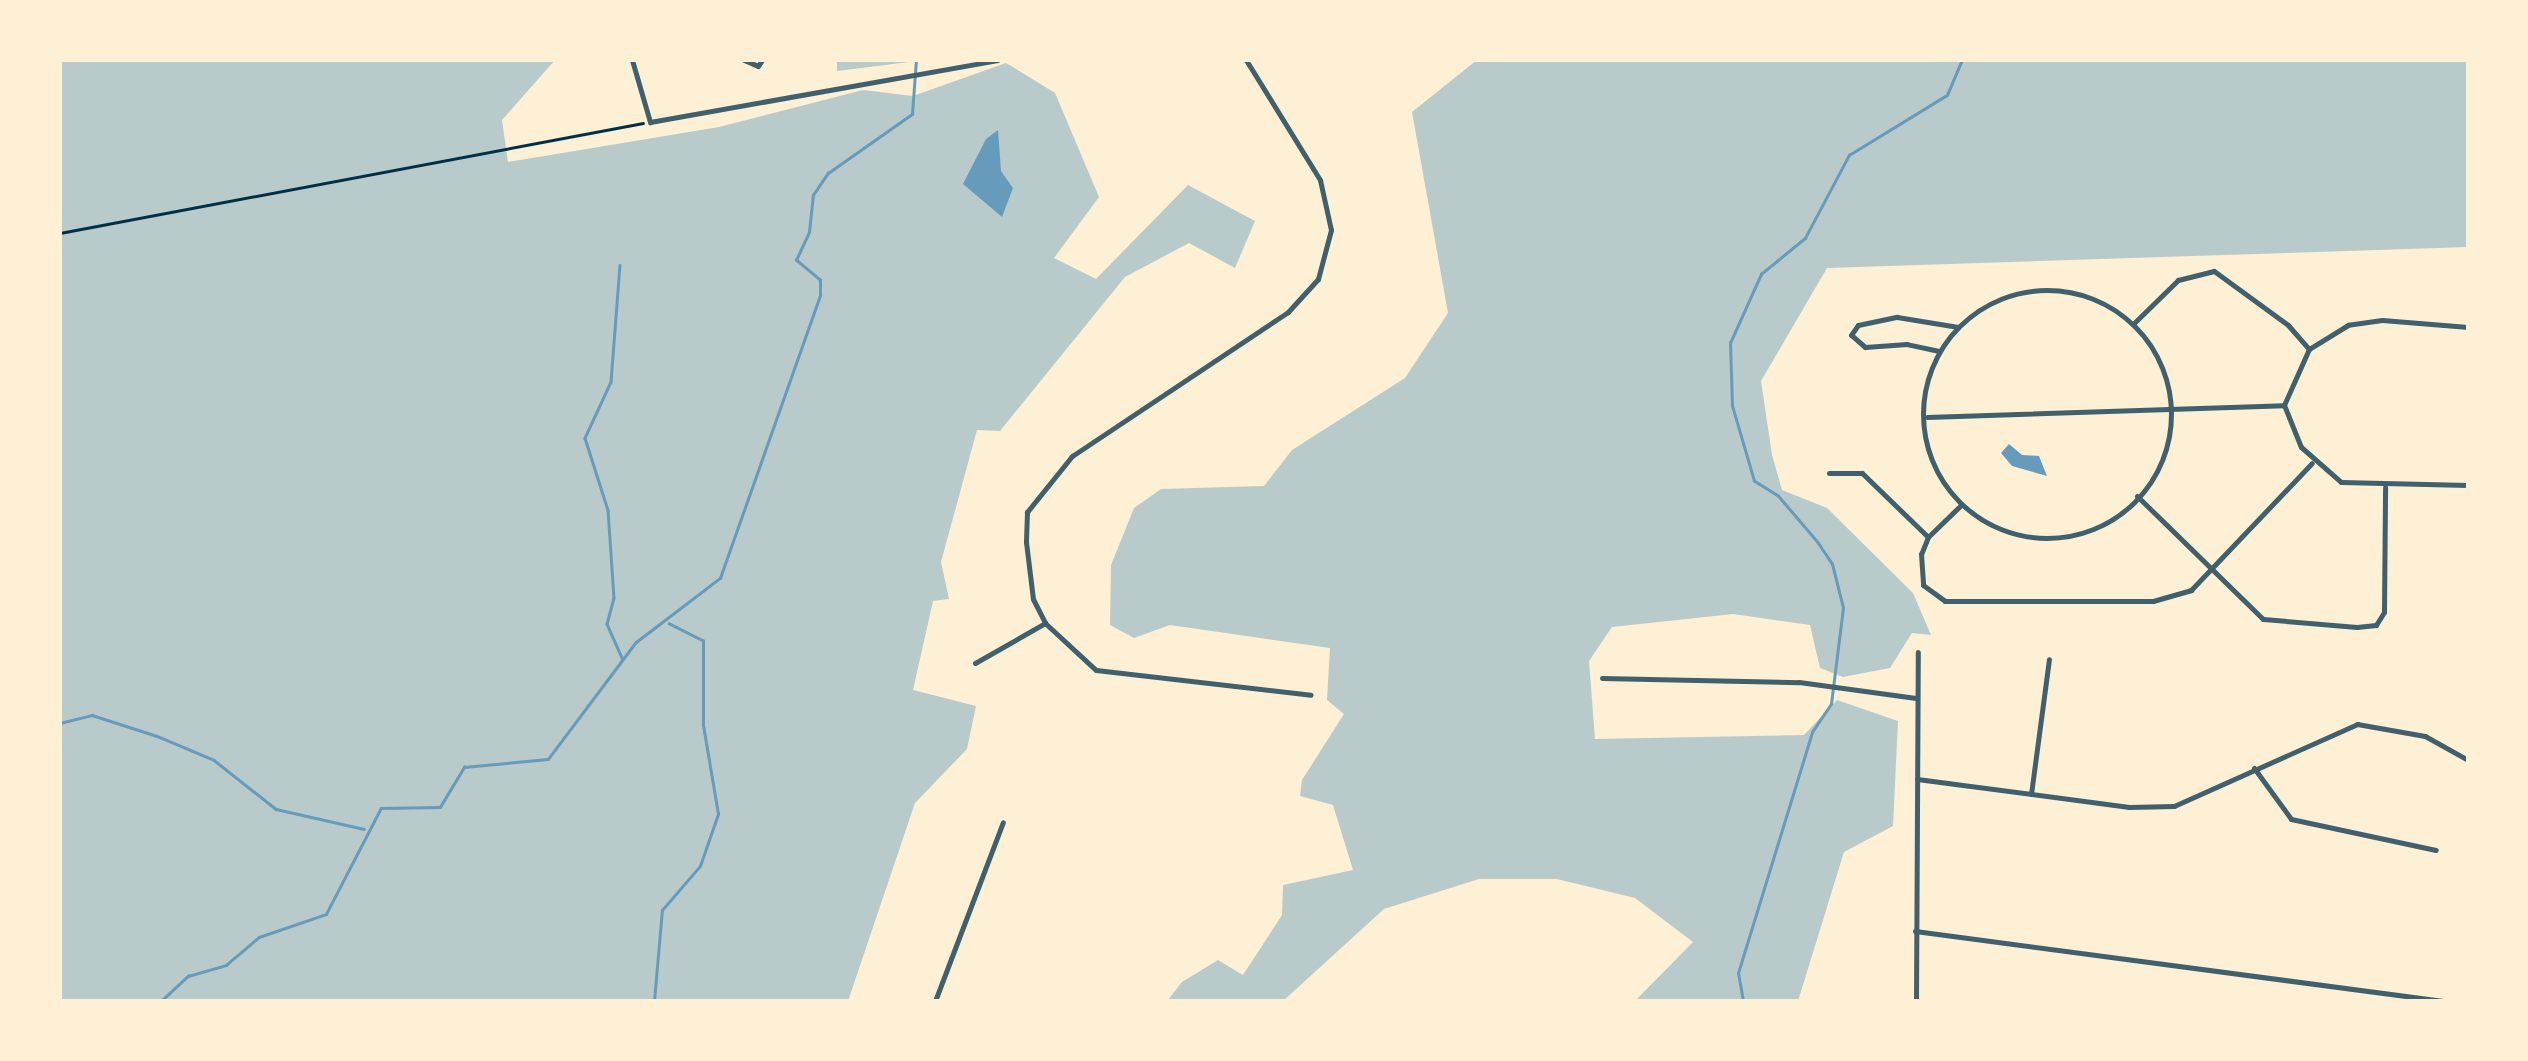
<!DOCTYPE html>
<html>
<head>
<meta charset="utf-8">
<style>
	body { margin:0 }
	#map { position:relative; width:2528px; height:1061px; overflow:hidden; background:#fdf0d5; font-family:Commissioner,sans-serif }
	div>[style] { position:absolute }
	.green>* { inset:0; background:#b9caca }
	.water>* { inset:0; background:#669bbc }
	.stream>* { height:2.5px; margin:-1.25px; padding:0 1.25px; transform-origin:1.25px; border-radius:1.25px; background:#669bbc }
	.path>* { height:2.5px; margin:-1.25px; padding:0 1.25px; transform-origin:1.25px; border-radius:1.25px; background:#003049 }
	.minor>* { height:5px; margin:-2.5px; padding:0 2.5px; transform-origin:2.5px; border-radius:2.5px; background:#3f606c }
	.minor>.ring { margin:-2.5px; padding:0; box-sizing:content-box; background:none; border:5px solid #3f606c; border-radius:50% }
	span { translate:-50% -50%; white-space:nowrap; text-align:center; line-height:1.15; -webkit-text-stroke:8px #fdf0d5; paint-order:stroke }
	.frame { position:absolute; inset:0; border:62px solid #fdf0d5; pointer-events:none }
</style>
</head>
<body>
<div id="map">
	<div class="green">
		<i style="clip-path:polygon(60px 60px,555px 60px,502px 120px,508px 162px,719px 127px,863px 90px,913px 96px,1006px 63px,1055px 93px,1099px 197px,1054px 258px,1096px 279px,1188px 185px,1255px 221px,1235px 268px,1189px 243px,1125px 277px,1000px 431px,977px 430px,941px 562px,949px 599px,933px 601px,913px 690px,976px 706px,967px 749px,915px 803px,848px 1001px,60px 1001px)"></i>
		<i style="clip-path:polygon(837px 60px,925px 60px,837px 71px)"></i>
		<i style="clip-path:polygon(1477px 60px,2468px 60px,2468px 247px,1827px 268px,1761px 381px,1772px 455px,1782px 490px,1827px 508px,1913px 593px,1931px 635px,1912px 633px,1890px 668px,1843px 677px,1820px 668px,1810px 625px,1733px 614px,1612px 627px,1589px 661px,1595px 739px,1804px 735px,1837px 700px,1898px 721px,1893px 826px,1844px 852px,1798px 1001px,1635px 1001px,1693px 942px,1635px 898px,1557px 879px,1479px 879px,1384px 909px,1283px 1001px,1167px 1001px,1182px 982px,1218px 960px,1243px 975px,1282px 915px,1283px 885px,1353px 870px,1333px 805px,1300px 796px,1302px 780px,1344px 714px,1327px 700px,1330px 648px,1170px 625px,1134px 638px,1110px 625px,1111px 565px,1134px 508px,1161px 489px,1264px 486px,1292px 450px,1405px 378px,1448px 313px,1412px 112px)"></i>
	</div>
	<div class="water">
		<i style="clip-path:polygon(998px 130px,1001px 171px,1013px 188px,1002px 217px,963px 184px,986px 139px)"></i>
		<i style="clip-path:polygon(2009px 444px,2022px 455px,2039px 456px,2047px 476px,2012px 466px,2001px 453px)"></i>
	</div>
	<div class="stream">
		<i style="left:620px;top:265px;width:117px;rotate:94.4deg"></i>
		<i style="left:611px;top:382px;width:62px;rotate:114.9deg"></i>
		<i style="left:585px;top:438px;width:76px;rotate:72.3deg"></i>
		<i style="left:608px;top:510px;width:88px;rotate:86.1deg"></i>
		<i style="left:614px;top:598px;width:27px;rotate:105deg"></i>
		<i style="left:607px;top:624px;width:37px;rotate:66deg"></i>
		<i style="left:60px;top:723px;width:33px;rotate:-14deg"></i>
		<i style="left:92px;top:715px;width:68px;rotate:17.9deg"></i>
		<i style="left:157px;top:736px;width:62px;rotate:22.8deg"></i>
		<i style="left:214px;top:760px;width:79px;rotate:38.3deg"></i>
		<i style="left:276px;top:809px;width:90px;rotate:12.8deg"></i>
		<i style="left:161px;top:1001px;width:37px;rotate:-43deg"></i>
		<i style="left:188px;top:976px;width:40px;rotate:-16deg"></i>
		<i style="left:226px;top:965px;width:43px;rotate:-40.3deg"></i>
		<i style="left:259px;top:937px;width:71px;rotate:-18.9deg"></i>
		<i style="left:326px;top:914px;width:119px;rotate:-62.6deg"></i>
		<i style="left:381px;top:808px;width:59px;rotate:-1deg"></i>
		<i style="left:440px;top:807px;width:47px;rotate:-59deg"></i>
		<i style="left:464px;top:767px;width:84px;rotate:-5.4deg"></i>
		<i style="left:548px;top:759px;width:146px;rotate:-53.1deg"></i>
		<i style="left:636px;top:642px;width:106px;rotate:-37.3deg"></i>
		<i style="left:720px;top:578px;width:300px;rotate:-70.5deg"></i>
		<i style="left:820px;top:295px;width:15px;rotate:-90deg"></i>
		<i style="left:820px;top:280px;width:31px;rotate:-140deg"></i>
		<i style="left:796px;top:260px;width:31px;rotate:-65deg"></i>
		<i style="left:809px;top:232px;width:37px;rotate:-84deg"></i>
		<i style="left:813px;top:195px;width:27px;rotate:-56deg"></i>
		<i style="left:828px;top:173px;width:103px;rotate:-35.1deg"></i>
		<i style="left:912px;top:114px;width:54px;rotate:-85.8deg"></i>
		<i style="left:654px;top:1001px;width:91px;rotate:-85deg"></i>
		<i style="left:662px;top:910px;width:58px;rotate:-49.2deg"></i>
		<i style="left:700px;top:866px;width:55px;rotate:-70.9deg"></i>
		<i style="left:718px;top:814px;width:90px;rotate:-99.6deg"></i>
		<i style="left:703px;top:725px;width:84px;rotate:-90deg"></i>
		<i style="left:703px;top:641px;width:38px;rotate:-153deg"></i>
		<i style="left:1743px;top:1001px;width:28px;rotate:-100deg"></i>
		<i style="left:1738px;top:973px;width:252px;rotate:-72.9deg"></i>
		<i style="left:1812px;top:732px;width:34px;rotate:-56deg"></i>
		<i style="left:1831px;top:704px;width:97px;rotate:-82.9deg"></i>
		<i style="left:1843px;top:608px;width:45px;rotate:-104deg"></i>
		<i style="left:1832px;top:564px;width:25px;rotate:-124deg"></i>
		<i style="left:1818px;top:543px;width:62px;rotate:-130.4deg"></i>
		<i style="left:1778px;top:496px;width:28px;rotate:-148deg"></i>
		<i style="left:1754px;top:481px;width:78px;rotate:-106.3deg"></i>
		<i style="left:1732px;top:406px;width:63px;rotate:-91.8deg"></i>
		<i style="left:1730px;top:343px;width:76px;rotate:-65.8deg"></i>
		<i style="left:1761px;top:274px;width:57px;rotate:-39.3deg"></i>
		<i style="left:1805px;top:238px;width:94px;rotate:-62.1deg"></i>
		<i style="left:1849px;top:155px;width:115px;rotate:-31.5deg"></i>
		<i style="left:1947px;top:95px;width:38px;rotate:-67deg"></i>
	</div>
	<div class="path">
		<i style="left:60px;top:233px;width:593px;rotate:-10.68deg"></i>
	</div>
	<div class="minor">
		<i style="left:632px;top:60px;width:65px;rotate:73.8deg"></i>
		<i style="left:650px;top:122px;width:353px;rotate:-10.1deg"></i>
		<i style="left:744px;top:60px;width:15px;rotate:23deg"></i>
		<i style="left:758px;top:66px;width:7px;rotate:-56deg"></i>
		<i style="left:1246px;top:60px;width:141px;rotate:58.3deg"></i>
		<i style="left:1320px;top:180px;width:51px;rotate:77.6deg"></i>
		<i style="left:1331px;top:230px;width:51px;rotate:104.9deg"></i>
		<i style="left:1318px;top:279px;width:45px;rotate:132.3deg"></i>
		<i style="left:1288px;top:312px;width:260px;rotate:146.3deg"></i>
		<i style="left:1072px;top:456px;width:72px;rotate:128.8deg"></i>
		<i style="left:1027px;top:512px;width:30px;rotate:92deg"></i>
		<i style="left:1026px;top:542px;width:57px;rotate:83deg"></i>
		<i style="left:1033px;top:599px;width:27px;rotate:63deg"></i>
		<i style="left:1045px;top:623px;width:69px;rotate:42.7deg"></i>
		<i style="left:1096px;top:670px;width:216px;rotate:6.6deg"></i>
		<i class="ring" style="left:1923px;top:290px;width:243px;height:243px"></i>
		<i style="left:2133px;top:324px;width:63px;rotate:-44.4deg"></i>
		<i style="left:2178px;top:280px;width:37px;rotate:-14deg"></i>
		<i style="left:2214px;top:271px;width:92px;rotate:36.1deg"></i>
		<i style="left:2288px;top:325px;width:32px;rotate:49deg"></i>
		<i style="left:2468px;top:327px;width:86px;rotate:-175.3deg"></i>
		<i style="left:2382px;top:320px;width:34px;rotate:172deg"></i>
		<i style="left:2348px;top:325px;width:46px;rotate:148.4deg"></i>
		<i style="left:2309px;top:349px;width:61px;rotate:114.1deg"></i>
		<i style="left:2284px;top:405px;width:45px;rotate:68deg"></i>
		<i style="left:2301px;top:447px;width:53px;rotate:41.2deg"></i>
		<i style="left:2341px;top:482px;width:127px;rotate:1.4deg"></i>
		<i style="left:1939px;top:351px;width:33px;rotate:-168deg"></i>
		<i style="left:1907px;top:344px;width:42px;rotate:175.9deg"></i>
		<i style="left:1865px;top:347px;width:18px;rotate:-139deg"></i>
		<i style="left:1851px;top:335px;width:12px;rotate:-55deg"></i>
		<i style="left:1858px;top:325px;width:40px;rotate:-12deg"></i>
		<i style="left:1897px;top:317px;width:62px;rotate:9.3deg"></i>
		<i style="left:1927px;top:417px;width:357px;rotate:-1.9deg"></i>
		<i style="left:1829px;top:473px;width:33px"></i>
		<i style="left:1862px;top:473px;width:92px;rotate:44.1deg"></i>
		<i style="left:2137px;top:496px;width:176px;rotate:44.3deg"></i>
		<i style="left:2263px;top:619px;width:94px;rotate:4.9deg"></i>
		<i style="left:2357px;top:627px;width:19px;rotate:-6deg"></i>
		<i style="left:2376px;top:625px;width:15px;rotate:-58deg"></i>
		<i style="left:2384px;top:612px;width:125px;rotate:-89.5deg"></i>
		<i style="left:1961px;top:505px;width:46px;rotate:135.9deg"></i>
		<i style="left:1928px;top:537px;width:18px;rotate:112deg"></i>
		<i style="left:1921px;top:554px;width:31px;rotate:86deg"></i>
		<i style="left:1923px;top:585px;width:27px;rotate:36deg"></i>
		<i style="left:1945px;top:601px;width:208px"></i>
		<i style="left:2153px;top:601px;width:40px;rotate:-16deg"></i>
		<i style="left:2191px;top:590px;width:175px;rotate:-46.4deg"></i>
		<i style="left:975px;top:663px;width:81px;rotate:-29.7deg"></i>
		<i style="left:1602px;top:678px;width:197px;rotate:1.2deg"></i>
		<i style="left:1799px;top:682px;width:118px;rotate:7.8deg"></i>
		<i style="left:2254px;top:768px;width:63px;rotate:54deg"></i>
		<i style="left:2291px;top:819px;width:148px;rotate:12.1deg"></i>
		<i style="left:1917px;top:779px;width:214px;rotate:7.5deg"></i>
		<i style="left:2129px;top:807px;width:45px;rotate:-1.3deg"></i>
		<i style="left:2174px;top:806px;width:201px;rotate:-24.1deg"></i>
		<i style="left:2357px;top:724px;width:69px;rotate:10deg"></i>
		<i style="left:2425px;top:736px;width:49px;rotate:29.2deg"></i>
		<i style="left:2031px;top:794px;width:136px;rotate:-82.4deg"></i>
		<i style="left:1915px;top:931px;width:533px;rotate:7.55deg"></i>
		<i style="left:935px;top:1001px;width:191px;rotate:-69.2deg"></i>
		<i style="left:1916px;top:1001px;width:349px;rotate:-89.7deg"></i>
	</div>
	<div class="frame"></div>
</div>
</body>
</html>
